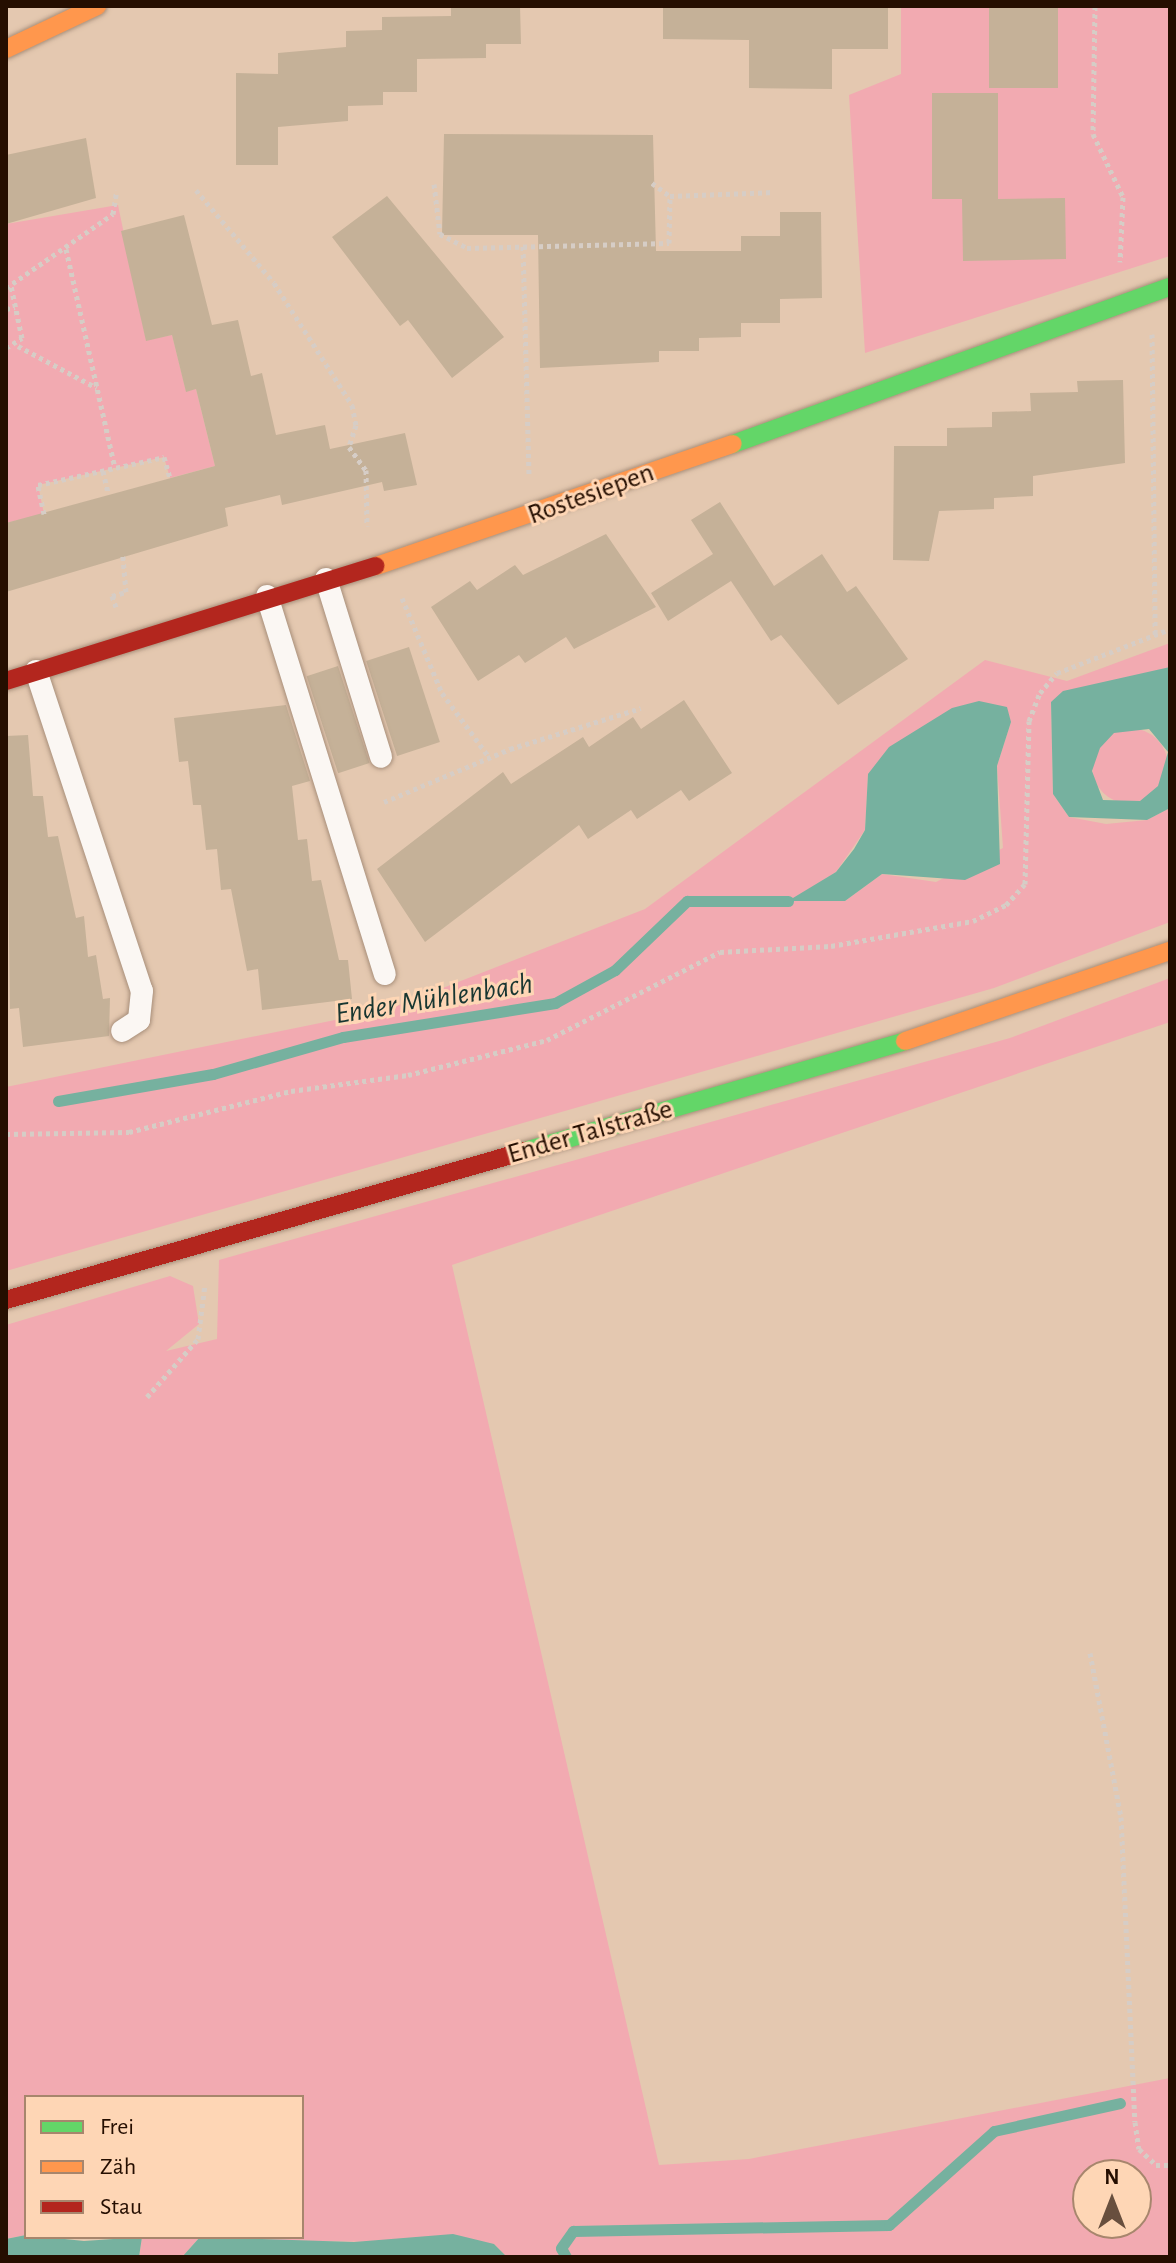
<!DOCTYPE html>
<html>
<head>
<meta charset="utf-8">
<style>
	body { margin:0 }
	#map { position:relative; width:1176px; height:2263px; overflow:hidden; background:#e4c8b0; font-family:"Alegreya Sans",sans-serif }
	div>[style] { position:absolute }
	.green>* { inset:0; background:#f2aab1 }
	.round { border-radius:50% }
	.water>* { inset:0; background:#76b19f }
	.stream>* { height:11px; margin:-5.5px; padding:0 5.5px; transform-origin:5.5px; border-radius:5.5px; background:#76b19f }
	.building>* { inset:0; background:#c5b198; transform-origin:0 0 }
	.path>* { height:5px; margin-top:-2.5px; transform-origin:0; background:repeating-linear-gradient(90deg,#d6cdc6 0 4px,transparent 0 8px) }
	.roads { filter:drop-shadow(0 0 2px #a88f7a) drop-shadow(0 0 2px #a88f7a) }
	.lane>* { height:22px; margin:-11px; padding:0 11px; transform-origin:11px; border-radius:11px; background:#fbf7f3 }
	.fast>* { height:18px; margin:-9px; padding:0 9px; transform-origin:9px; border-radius:9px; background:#63d668 }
	.slow>* { height:18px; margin:-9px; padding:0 9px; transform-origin:9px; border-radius:9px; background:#ff974d }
	.jam>* { height:18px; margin:-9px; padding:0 9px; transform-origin:9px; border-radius:9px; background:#b3261e }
	span { translate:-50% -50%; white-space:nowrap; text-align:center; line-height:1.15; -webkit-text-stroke:6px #fed6b5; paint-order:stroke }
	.street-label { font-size:28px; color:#250e00 }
	.water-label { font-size:30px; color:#183631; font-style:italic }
	.frame { position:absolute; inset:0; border:8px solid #250e00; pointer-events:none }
	.legend { position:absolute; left:24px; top:2095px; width:280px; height:144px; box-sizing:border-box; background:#fed6b5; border:2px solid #a7866d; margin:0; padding:10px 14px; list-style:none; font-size:24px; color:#250e00 }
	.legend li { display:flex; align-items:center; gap:16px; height:40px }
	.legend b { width:40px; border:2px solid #a7866d }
	.north { position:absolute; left:1072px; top:2159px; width:80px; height:80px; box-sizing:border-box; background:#fed6b5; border:2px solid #a7866d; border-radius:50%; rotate:0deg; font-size:22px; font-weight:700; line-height:32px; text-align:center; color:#250e00 }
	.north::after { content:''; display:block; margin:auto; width:28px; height:36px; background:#684f3e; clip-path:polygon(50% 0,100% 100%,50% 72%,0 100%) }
</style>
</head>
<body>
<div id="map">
	<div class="green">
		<i style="clip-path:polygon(901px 6px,1170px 6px,1170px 256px,865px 353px,849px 95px,901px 74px)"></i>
		<i style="clip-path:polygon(118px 205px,146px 340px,172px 335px,186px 391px,196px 389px,215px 466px,170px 478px,164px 457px,38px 485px,44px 514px,6px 523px,6px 224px)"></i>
		<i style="clip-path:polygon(evenodd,1170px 643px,1170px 667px,1051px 702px,1053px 794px,1069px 817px,1106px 824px,1147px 820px,1170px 808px,1170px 922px,994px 988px,6px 1271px,6px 1087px,389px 1009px,645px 909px,985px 660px,1067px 681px,1170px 643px,1011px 722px,997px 766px,1003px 848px,936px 882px,882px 874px,845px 901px,790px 901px,836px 872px,865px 830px,868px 774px,1011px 722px)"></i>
		<i class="round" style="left:1092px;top:728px;width:76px;height:76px"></i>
		<i style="clip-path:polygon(evenodd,1170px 978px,1170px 1022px,452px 1265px,659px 2165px,749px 2159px,1170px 2078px,1170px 2257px,507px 2257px,494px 2244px,257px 2240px,249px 2237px,302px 2237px,302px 2097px,26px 2097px,26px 2235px,6px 2239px,6px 1325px,170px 1276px,193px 1286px,199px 1324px,166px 1351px,217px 1339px,219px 1260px,1010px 1038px,1170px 978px,1088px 2175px,1136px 2175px,1136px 2223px,1088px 2223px,1088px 2175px)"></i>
		<i style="clip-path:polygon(142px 2237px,200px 2237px,182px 2257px,139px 2257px)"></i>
	</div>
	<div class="water">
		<i style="clip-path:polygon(evenodd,1170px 667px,1170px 808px,1147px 820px,1069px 817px,1053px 794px,1051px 702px,1063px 691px,1170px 667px,1149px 729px,1168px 752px,1158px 786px,1140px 801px,1103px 800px,1092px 771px,1100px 748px,1114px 733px,1149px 729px)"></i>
		<i style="clip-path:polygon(979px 701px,1007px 707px,1011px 722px,997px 766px,1000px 864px,965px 880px,882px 874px,845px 901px,788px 901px,836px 872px,854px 849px,865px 830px,868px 774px,889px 747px,952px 708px)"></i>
		<i style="clip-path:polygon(453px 2234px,494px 2244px,507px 2257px,182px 2257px,200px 2237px,354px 2242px)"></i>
		<i style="clip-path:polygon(26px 2235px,84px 2241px,142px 2237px,139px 2257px,6px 2257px,6px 2239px)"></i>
	</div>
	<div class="stream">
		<i style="left:58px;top:1101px;width:157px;rotate:-9.9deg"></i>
		<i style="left:213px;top:1074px;width:135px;rotate:-15.9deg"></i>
		<i style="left:343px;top:1037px;width:215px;rotate:-9.1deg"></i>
		<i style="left:555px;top:1003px;width:68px;rotate:-28.8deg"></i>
		<i style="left:615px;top:970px;width:100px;rotate:-43.8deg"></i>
		<i style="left:687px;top:901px;width:101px"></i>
		<i style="left:566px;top:2257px;width:10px;rotate:-119deg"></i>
		<i style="left:561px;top:2248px;width:21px;rotate:-55deg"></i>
		<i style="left:573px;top:2231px;width:316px;rotate:-1.1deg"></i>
		<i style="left:889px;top:2225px;width:141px;rotate:-41.8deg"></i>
		<i style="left:994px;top:2131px;width:129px;rotate:-12.5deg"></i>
	</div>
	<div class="building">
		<i style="clip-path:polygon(451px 6px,520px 6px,521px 44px,486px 44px,486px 58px,417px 59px,417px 92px,383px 92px,383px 105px,348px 106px,348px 121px,278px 127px,278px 165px,236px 165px,236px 73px,278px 74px,278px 53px,346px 47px,346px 31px,382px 30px,382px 17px,451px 16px)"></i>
		<i style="clip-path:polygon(663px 6px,888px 6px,888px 49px,832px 49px,832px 89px,749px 88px,749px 40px,663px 39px)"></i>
		<i style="left:989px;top:6px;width:69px;height:82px"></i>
		<i style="clip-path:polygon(932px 93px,998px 93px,998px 199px,1065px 198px,1066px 259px,963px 261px,962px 199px,932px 199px)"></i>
		<i style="clip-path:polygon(444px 134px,653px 135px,656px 251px,741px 251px,741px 236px,780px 236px,780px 212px,821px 212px,822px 298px,780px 299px,780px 323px,741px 323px,741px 337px,699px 338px,699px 351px,659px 351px,659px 362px,540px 368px,538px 235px,442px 235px)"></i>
		<i style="clip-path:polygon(86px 138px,96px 198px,6px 224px,6px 155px)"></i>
		<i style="clip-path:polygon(387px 196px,504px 337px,452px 378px,408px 320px,400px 326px,332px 237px)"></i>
		<i style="clip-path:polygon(184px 215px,212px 325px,238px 320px,251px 376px,262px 373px,276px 435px,325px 425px,330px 449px,405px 433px,417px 485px,384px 491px,382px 482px,282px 505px,280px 495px,225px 508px,228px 526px,6px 592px,6px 523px,215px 466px,196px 389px,186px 392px,172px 335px,146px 341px,121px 231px)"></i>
		<i style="clip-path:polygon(1123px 380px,1125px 463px,1033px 476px,1033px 496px,994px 498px,994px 509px,939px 511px,929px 561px,893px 560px,894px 446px,947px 446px,947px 428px,992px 427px,992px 412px,1031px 411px,1030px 393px,1078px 392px,1077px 381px)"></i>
		<i style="clip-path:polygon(720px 502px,774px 586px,822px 554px,847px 592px,856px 586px,908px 659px,838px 705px,781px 635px,771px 641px,731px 581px,668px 621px,651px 593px,713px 554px,691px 520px)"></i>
		<i style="clip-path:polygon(606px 534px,656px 607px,574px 649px,566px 637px,525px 663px,519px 655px,478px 681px,431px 607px,470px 581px,477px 590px,515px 565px,523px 575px)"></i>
		<i style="left:409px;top:647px;width:100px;height:45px;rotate:72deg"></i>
		<i style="left:338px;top:666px;width:102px;height:33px;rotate:72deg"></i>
		<i style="clip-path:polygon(684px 700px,732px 773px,689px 801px,681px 790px,637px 819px,631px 810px,588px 839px,579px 825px,425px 942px,377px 869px,503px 772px,511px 784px,583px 737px,589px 747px,633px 717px,641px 729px)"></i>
		<i style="clip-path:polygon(286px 705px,310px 781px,292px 786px,298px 840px,307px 839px,312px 881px,321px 880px,339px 960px,348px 960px,352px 999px,262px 1010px,258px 969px,247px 971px,231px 889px,221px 890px,217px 849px,206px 850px,201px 805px,193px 805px,188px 761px,179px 762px,174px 718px)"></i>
		<i style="clip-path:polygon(28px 735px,33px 796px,43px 796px,48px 837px,58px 836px,76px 918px,84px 916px,88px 957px,96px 955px,103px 999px,110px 998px,109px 1036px,23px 1047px,19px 1008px,10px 1009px,6px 736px)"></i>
	</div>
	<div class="path">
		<i style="left:1095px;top:6px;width:128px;rotate:90.9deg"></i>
		<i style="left:1093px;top:134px;width:70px;rotate:64.5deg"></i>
		<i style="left:1123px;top:197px;width:65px;rotate:92.6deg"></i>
		<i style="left:652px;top:183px;width:22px;rotate:36deg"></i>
		<i style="left:434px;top:184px;width:50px;rotate:83.2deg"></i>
		<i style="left:440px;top:234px;width:30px;rotate:27deg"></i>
		<i style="left:467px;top:248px;width:202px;rotate:-1.4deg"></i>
		<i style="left:669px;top:243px;width:47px;rotate:-88.8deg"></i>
		<i style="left:670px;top:196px;width:103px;rotate:-2.2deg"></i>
		<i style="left:196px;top:190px;width:121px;rotate:50deg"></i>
		<i style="left:274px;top:283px;width:145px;rotate:57.4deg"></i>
		<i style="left:352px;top:405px;width:20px;rotate:79deg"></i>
		<i style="left:356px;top:425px;width:23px;rotate:108deg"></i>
		<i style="left:349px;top:447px;width:29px;rotate:54deg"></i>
		<i style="left:366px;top:470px;width:56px;rotate:89deg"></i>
		<i style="left:523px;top:246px;width:230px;rotate:88.5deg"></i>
		<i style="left:66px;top:249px;width:224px;rotate:77.4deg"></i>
		<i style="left:6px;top:288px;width:130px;rotate:-34.7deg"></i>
		<i style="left:113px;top:214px;width:24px;rotate:-81deg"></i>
		<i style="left:6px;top:309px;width:9px;rotate:-13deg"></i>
		<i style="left:1152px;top:334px;width:300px;rotate:89.4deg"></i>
		<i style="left:18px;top:346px;width:89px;rotate:28deg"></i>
		<i style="left:6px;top:348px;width:19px;rotate:-32deg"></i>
		<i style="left:22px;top:338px;width:53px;rotate:-101.9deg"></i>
		<i style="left:103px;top:471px;width:22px;rotate:77deg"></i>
		<i style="left:44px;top:514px;width:30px;rotate:-102deg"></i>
		<i style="left:38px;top:485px;width:129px;rotate:-12.5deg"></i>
		<i style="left:164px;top:457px;width:22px;rotate:74deg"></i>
		<i style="left:402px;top:598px;width:103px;rotate:67.2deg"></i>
		<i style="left:442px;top:693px;width:79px;rotate:53.7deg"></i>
		<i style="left:116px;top:607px;width:12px;rotate:-110deg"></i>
		<i style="left:112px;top:596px;width:15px;rotate:-16deg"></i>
		<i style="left:126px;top:592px;width:36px;rotate:-95deg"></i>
		<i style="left:384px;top:802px;width:137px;rotate:-22.8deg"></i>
		<i style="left:510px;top:749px;width:137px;rotate:-17.4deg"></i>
		<i style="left:6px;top:1134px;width:123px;rotate:-0.9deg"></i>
		<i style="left:129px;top:1132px;width:167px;rotate:-14.2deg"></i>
		<i style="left:291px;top:1091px;width:118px;rotate:-7.8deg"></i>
		<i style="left:408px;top:1075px;width:143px;rotate:-14.1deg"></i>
		<i style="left:547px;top:1040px;width:194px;rotate:-27deg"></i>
		<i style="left:720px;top:952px;width:111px;rotate:-3.1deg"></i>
		<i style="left:831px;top:946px;width:144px;rotate:-10deg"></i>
		<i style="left:973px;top:921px;width:37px;rotate:-26deg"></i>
		<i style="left:1006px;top:905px;width:28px;rotate:-48deg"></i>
		<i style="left:1025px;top:884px;width:163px;rotate:-88.6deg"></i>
		<i style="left:1029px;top:721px;width:30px;rotate:-69deg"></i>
		<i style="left:1040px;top:693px;width:26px;rotate:-50deg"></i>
		<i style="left:1057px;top:673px;width:121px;rotate:-21.3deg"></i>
		<i style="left:147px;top:1397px;width:77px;rotate:-48.7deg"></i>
		<i style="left:198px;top:1339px;width:55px;rotate:-82.7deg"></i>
		<i style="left:1090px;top:1653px;width:167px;rotate:79.3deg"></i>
		<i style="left:1121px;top:1817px;width:305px;rotate:87.4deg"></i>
		<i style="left:1135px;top:2122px;width:27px;rotate:82deg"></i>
		<i style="left:1139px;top:2149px;width:23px;rotate:43deg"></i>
		<i style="left:1156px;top:2165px;width:14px"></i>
	</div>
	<div class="roads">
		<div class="lane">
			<i style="left:326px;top:579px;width:186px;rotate:72.8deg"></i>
			<i style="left:267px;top:596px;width:396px;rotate:72.7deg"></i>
			<i style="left:36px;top:671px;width:337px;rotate:71.7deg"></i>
			<i style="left:142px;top:991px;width:29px;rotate:96deg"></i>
			<i style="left:139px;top:1020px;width:20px;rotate:147deg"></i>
		</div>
		<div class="fast">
			<i style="left:733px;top:444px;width:464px;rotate:-19.8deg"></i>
			<i style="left:525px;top:1151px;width:396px;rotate:-16.1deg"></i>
		</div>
		<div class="slow">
			<i style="left:6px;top:49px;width:101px;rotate:-25.3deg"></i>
			<i style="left:376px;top:566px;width:377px;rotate:-18.9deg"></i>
			<i style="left:905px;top:1041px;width:280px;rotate:-18.8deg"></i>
		</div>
		<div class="jam">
			<i style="left:6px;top:681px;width:387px;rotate:-17.3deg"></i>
			<i style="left:6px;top:1300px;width:540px;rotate:-16.02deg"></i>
		</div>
	</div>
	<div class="street-label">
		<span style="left:591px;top:494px;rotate:-20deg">Rostesiepen</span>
		<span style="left:590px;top:1132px;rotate:-16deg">Ender Talstraße</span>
	</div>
	<div class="water-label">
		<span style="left:434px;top:999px;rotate:-9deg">Ender Mühlenbach</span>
	</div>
	<div class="frame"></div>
	<ul class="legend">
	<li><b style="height:10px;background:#63d668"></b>Frei</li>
	<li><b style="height:10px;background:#ff974d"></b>Zäh</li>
	<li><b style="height:10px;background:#b3261e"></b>Stau</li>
	</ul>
	<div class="north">N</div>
</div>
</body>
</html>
